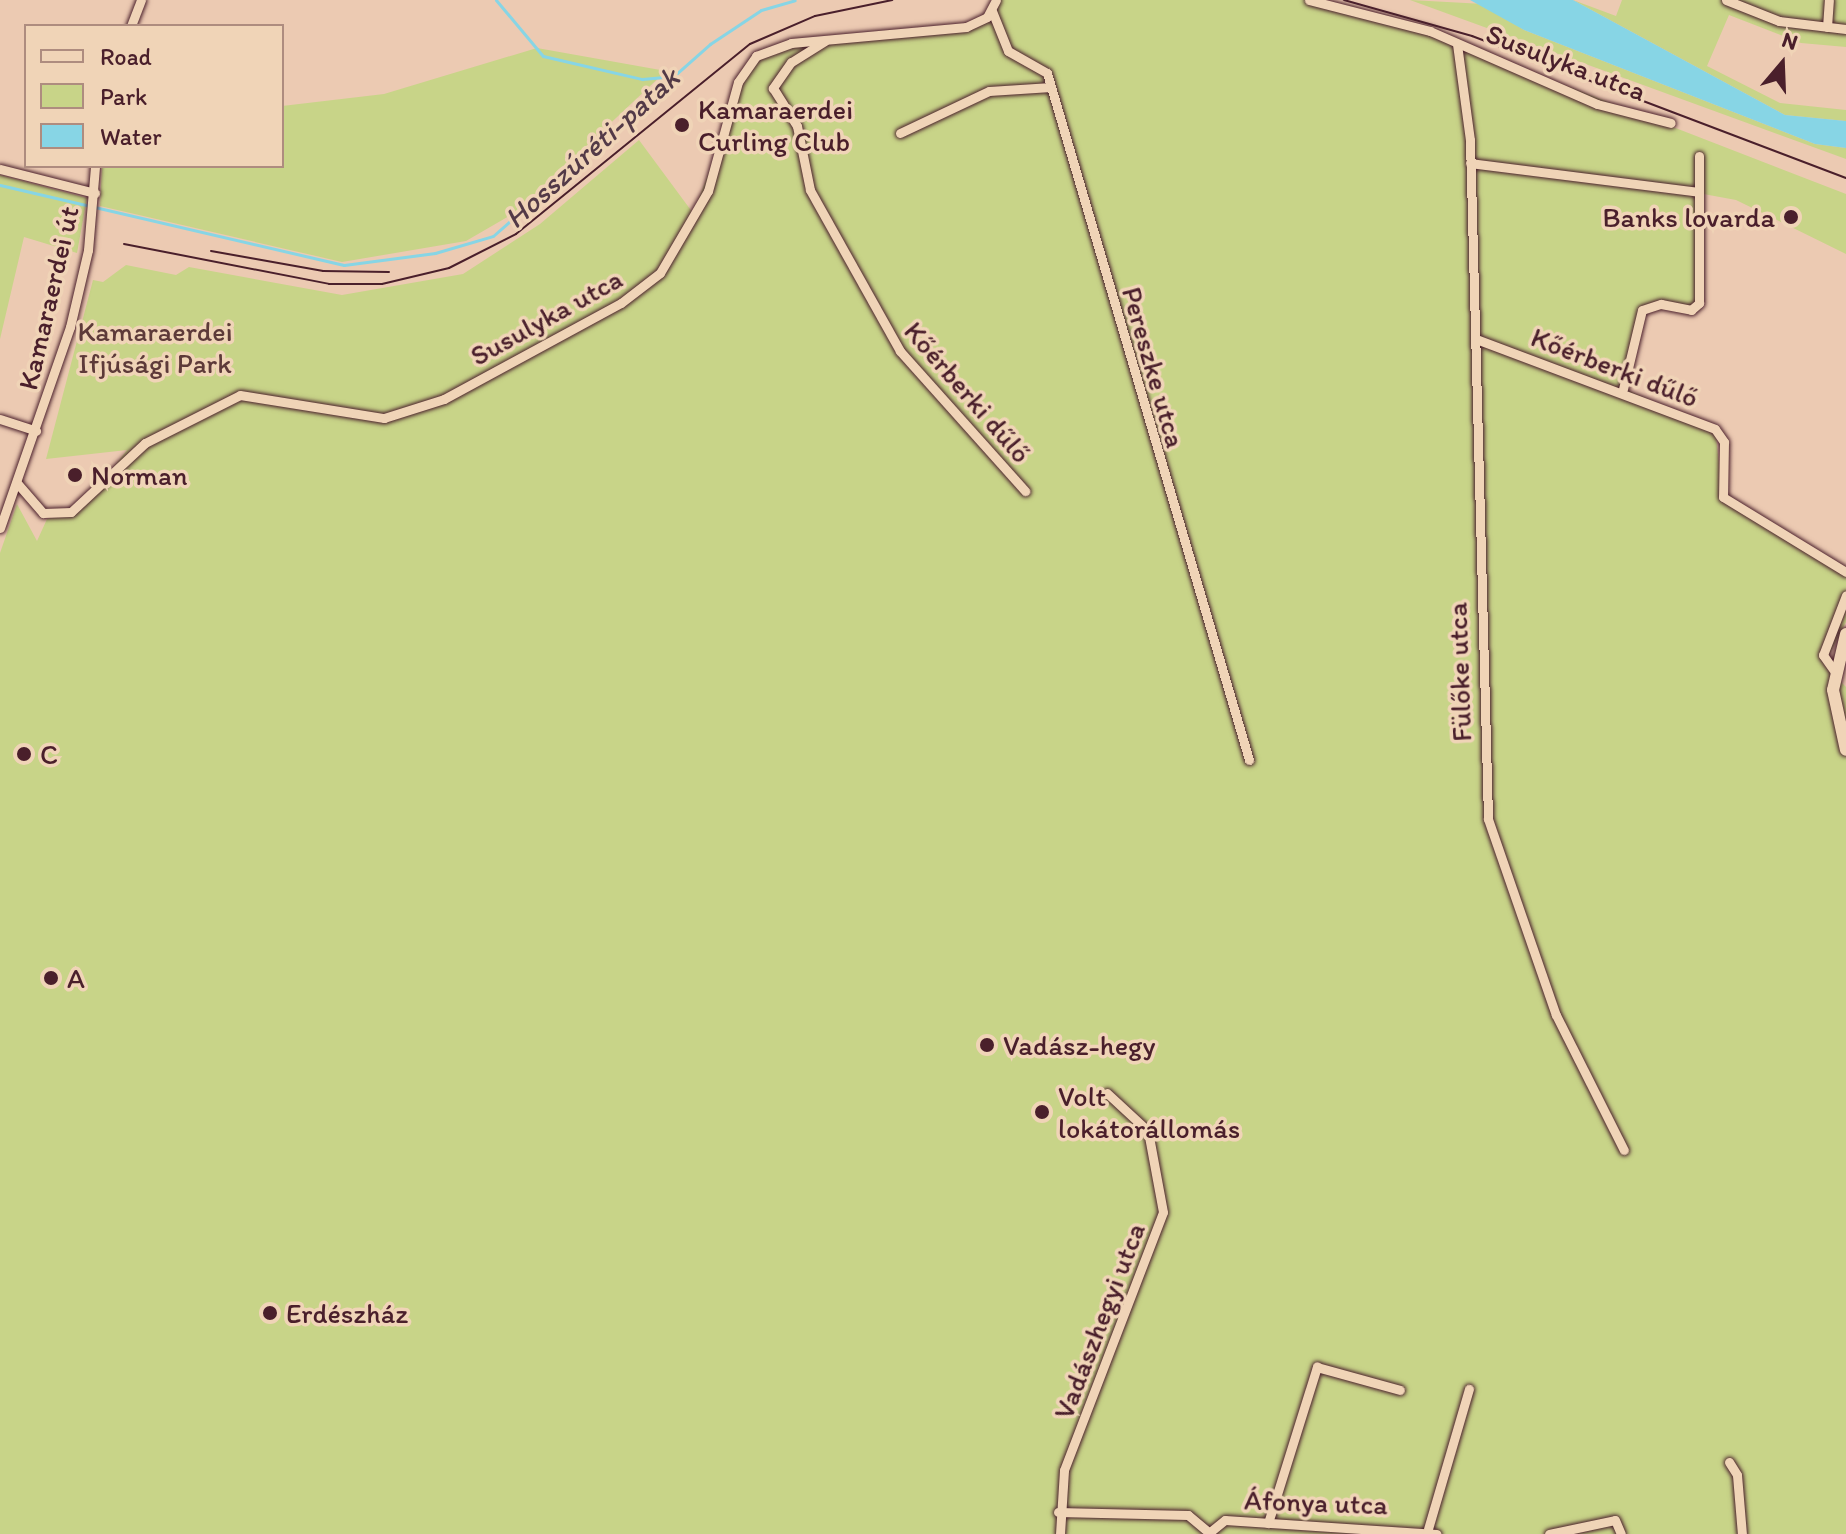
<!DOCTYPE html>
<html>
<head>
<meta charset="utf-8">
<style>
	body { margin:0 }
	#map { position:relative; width:1846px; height:1534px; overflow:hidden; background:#eccab2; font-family:Itim,sans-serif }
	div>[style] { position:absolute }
	.green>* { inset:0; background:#c8d488 }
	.water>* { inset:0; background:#87d5e5 }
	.stream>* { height:3px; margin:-1.5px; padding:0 1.5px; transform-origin:1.5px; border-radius:1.5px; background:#87d5e5 }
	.roads { filter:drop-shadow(0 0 2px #4a1f2b) drop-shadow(0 0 2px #4a1f2b) }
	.minor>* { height:9px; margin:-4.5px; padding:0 4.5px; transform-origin:4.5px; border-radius:4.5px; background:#f0d4b7 }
	.major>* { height:12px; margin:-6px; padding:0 6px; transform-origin:6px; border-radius:6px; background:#f0d4b7 }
	.tram>* { height:2px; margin:-1px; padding:0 1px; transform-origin:1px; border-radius:1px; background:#4a1f2b }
	.dots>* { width:22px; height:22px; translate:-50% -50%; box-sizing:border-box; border:4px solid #f0d4b7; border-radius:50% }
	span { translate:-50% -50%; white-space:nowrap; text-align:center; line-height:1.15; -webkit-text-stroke:7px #f0d4b7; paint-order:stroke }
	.street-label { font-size:28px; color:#4a1f2b }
	.poi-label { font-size:28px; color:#4a1f2b }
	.left { translate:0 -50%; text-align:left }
	.right { translate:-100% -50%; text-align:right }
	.park-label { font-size:28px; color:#5d3a39 }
	.water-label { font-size:30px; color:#533a47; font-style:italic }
	.legend { position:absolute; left:24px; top:24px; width:260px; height:144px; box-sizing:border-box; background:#f0d4b7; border:2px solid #ae8c7f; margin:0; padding:10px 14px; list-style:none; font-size:24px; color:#4a1f2b }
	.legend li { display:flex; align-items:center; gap:16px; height:40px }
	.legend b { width:40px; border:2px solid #ae8c7f }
	.north { position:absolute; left:1742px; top:24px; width:80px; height:80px; -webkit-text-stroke:6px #f0d4b7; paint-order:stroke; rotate:19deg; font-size:22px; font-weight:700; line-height:32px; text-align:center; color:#4a1f2b }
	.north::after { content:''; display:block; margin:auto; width:28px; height:36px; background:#4a1f2b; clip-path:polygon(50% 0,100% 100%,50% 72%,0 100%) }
</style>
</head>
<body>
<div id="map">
	<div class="green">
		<i style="clip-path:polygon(996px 0,1309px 0,1405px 23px,1846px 194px,1846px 254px,1736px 200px,1698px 193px,1697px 307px,1642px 310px,1623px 388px,1715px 429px,1723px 497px,1846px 572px,1846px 622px,1824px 665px,1846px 687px,1846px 1534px,0 1534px,0 553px,17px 504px,37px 541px,47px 519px,78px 512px,127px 450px,46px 459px,93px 280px,103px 282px,126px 265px,176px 275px,189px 267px,342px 295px,463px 274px,540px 224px,639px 140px,693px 213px,751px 64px,783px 46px,974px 25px)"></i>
		<i style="clip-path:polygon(1410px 0,1484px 4px,1524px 30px,1815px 144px,1846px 148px,1846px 159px)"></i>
		<i style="clip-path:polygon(1573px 0,1616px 16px,1622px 0,1846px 0,1846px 47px,1801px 43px,1729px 15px,1707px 66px,1780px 103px,1846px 110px,1846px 121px,1785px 115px)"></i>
		<i style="clip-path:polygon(537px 48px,666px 71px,516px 212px,466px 241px,342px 262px,100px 206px,102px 166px,282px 166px,282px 106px,384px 94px)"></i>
		<i style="clip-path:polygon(0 175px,87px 198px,77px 253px,24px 237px,0 339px)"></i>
	</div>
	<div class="water">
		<i style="clip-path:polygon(1470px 0,1573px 0,1785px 115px,1846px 121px,1846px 148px,1815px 144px,1524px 30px)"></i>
	</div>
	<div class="stream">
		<i style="left:496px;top:0;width:73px;rotate:50deg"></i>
		<i style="left:543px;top:56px;width:102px;rotate:13.1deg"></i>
		<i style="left:642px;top:79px;width:25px;rotate:-5deg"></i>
		<i style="left:0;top:185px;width:353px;rotate:13.1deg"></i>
		<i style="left:344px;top:265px;width:92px;rotate:-7.5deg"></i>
		<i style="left:435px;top:253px;width:60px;rotate:-16.3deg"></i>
		<i style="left:493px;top:236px;width:290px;rotate:-41.5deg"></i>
		<i style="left:710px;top:44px;width:61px;rotate:-33.7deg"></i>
		<i style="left:761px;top:10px;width:35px;rotate:-16deg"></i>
	</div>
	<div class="roads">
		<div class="minor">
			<i style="left:1309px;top:0;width:125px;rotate:14.4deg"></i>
			<i style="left:1430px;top:31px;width:182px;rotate:23.6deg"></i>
			<i style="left:1597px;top:104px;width:76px;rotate:14.4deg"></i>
			<i style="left:1726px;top:0;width:57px;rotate:21.6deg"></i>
			<i style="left:1779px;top:21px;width:67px;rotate:6.8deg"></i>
			<i style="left:992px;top:11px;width:43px;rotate:68.2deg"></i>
			<i style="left:1008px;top:51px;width:45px;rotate:29.4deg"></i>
			<i style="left:1047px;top:73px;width:716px;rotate:73.61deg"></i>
			<i style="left:131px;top:26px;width:28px;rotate:-69deg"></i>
			<i style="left:1827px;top:27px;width:27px;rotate:-86deg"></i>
			<i style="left:825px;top:41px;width:40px;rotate:148deg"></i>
			<i style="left:791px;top:62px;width:32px;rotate:125deg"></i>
			<i style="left:773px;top:88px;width:45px;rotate:57.7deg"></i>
			<i style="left:797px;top:126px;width:65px;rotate:78.5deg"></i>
			<i style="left:810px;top:190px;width:184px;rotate:60.8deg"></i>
			<i style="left:900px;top:351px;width:188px;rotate:48.2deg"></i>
			<i style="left:1457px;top:44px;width:97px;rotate:82.3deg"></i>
			<i style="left:1470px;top:140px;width:679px;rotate:88.48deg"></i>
			<i style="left:1488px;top:819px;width:207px;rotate:70.9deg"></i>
			<i style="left:1556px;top:1015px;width:151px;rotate:63.3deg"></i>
			<i style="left:900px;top:133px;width:98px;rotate:-25.3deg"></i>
			<i style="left:989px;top:91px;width:62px;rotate:-3.7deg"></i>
			<i style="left:1470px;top:163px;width:230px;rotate:7.2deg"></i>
			<i style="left:0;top:169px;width:98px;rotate:14.2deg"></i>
			<i style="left:1476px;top:339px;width:255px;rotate:20.6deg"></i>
			<i style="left:1715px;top:429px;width:16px;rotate:55deg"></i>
			<i style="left:1724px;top:442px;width:55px;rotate:91deg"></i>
			<i style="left:1723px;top:497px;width:144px;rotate:31.4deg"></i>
			<i style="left:1623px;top:389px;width:81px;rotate:-76.5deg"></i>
			<i style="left:1642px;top:310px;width:20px;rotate:-18deg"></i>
			<i style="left:1661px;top:304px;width:31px;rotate:11deg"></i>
			<i style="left:1691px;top:310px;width:11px;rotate:-41deg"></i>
			<i style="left:1699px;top:303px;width:147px;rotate:-90deg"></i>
			<i style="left:0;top:419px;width:38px;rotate:18deg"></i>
			<i style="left:17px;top:483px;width:40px;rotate:49deg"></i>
			<i style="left:43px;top:513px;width:28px;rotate:-2deg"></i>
			<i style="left:71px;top:512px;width:101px;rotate:-43deg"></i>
			<i style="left:145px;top:443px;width:106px;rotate:-26.8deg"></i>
			<i style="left:240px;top:395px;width:146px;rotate:9.1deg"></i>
			<i style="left:384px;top:418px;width:63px;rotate:-17.6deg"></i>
			<i style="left:444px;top:399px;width:201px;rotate:-28.5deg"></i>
			<i style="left:621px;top:303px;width:49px;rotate:-37.6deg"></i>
			<i style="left:660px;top:273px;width:95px;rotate:-59.7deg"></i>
			<i style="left:708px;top:191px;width:113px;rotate:-74.6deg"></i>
			<i style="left:738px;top:82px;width:32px;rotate:-55deg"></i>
			<i style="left:756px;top:56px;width:37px;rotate:-20deg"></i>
			<i style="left:791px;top:43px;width:176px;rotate:-5.2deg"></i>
			<i style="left:966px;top:27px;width:23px;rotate:-25deg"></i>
			<i style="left:987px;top:17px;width:19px;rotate:-62deg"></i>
			<i style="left:0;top:528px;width:213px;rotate:-70.8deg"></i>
			<i style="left:70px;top:327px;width:79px;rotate:-76.8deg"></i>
			<i style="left:88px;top:250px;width:84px;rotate:-85.2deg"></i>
			<i style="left:1835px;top:672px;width:21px;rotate:-125deg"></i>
			<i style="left:1823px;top:655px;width:64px;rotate:-69deg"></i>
			<i style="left:1729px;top:1462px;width:15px;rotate:58deg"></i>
			<i style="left:1737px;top:1475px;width:59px;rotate:85.2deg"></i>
			<i style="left:1058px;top:1512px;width:130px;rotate:1.3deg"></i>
			<i style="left:1188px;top:1515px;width:30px;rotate:40deg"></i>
			<i style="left:1268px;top:1523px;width:164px;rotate:-72.6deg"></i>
			<i style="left:1317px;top:1367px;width:86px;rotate:15.5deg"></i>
			<i style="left:1428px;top:1529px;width:146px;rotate:-73.7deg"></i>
			<i style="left:1210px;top:1532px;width:19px;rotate:-39deg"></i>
			<i style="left:1225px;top:1520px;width:212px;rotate:3.8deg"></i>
			<i style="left:1060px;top:1534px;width:64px;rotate:-86.4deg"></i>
			<i style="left:1064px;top:1470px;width:276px;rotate:-69deg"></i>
			<i style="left:1163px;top:1212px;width:82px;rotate:-100.5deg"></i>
			<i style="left:1148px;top:1131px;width:56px;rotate:-137.2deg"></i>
			<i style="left:1549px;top:1534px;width:67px;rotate:-12deg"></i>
			<i style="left:1615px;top:1520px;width:15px;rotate:67deg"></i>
		</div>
		<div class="major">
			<i style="left:1846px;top:634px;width:57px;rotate:103.1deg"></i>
			<i style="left:1833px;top:690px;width:61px;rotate:77.8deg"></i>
		</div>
	</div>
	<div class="tram">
		<i style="left:1344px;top:0;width:133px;rotate:15.7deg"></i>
		<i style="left:1472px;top:36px;width:400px;rotate:20.8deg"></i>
		<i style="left:124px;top:244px;width:209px;rotate:11deg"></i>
		<i style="left:329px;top:284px;width:53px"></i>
		<i style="left:382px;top:284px;width:69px;rotate:-13.4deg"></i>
		<i style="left:449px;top:268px;width:75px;rotate:-26.9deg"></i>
		<i style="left:516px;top:234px;width:301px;rotate:-39.1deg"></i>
		<i style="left:750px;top:44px;width:71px;rotate:-23.3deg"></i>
		<i style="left:815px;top:16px;width:79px;rotate:-11.7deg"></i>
		<i style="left:211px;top:251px;width:114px;rotate:10.1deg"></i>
		<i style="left:323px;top:271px;width:66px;rotate:0.9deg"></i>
	</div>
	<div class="dots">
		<i style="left:682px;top:125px;background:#4a1f2b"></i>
		<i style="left:1791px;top:217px;background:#4a1f2b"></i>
		<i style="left:75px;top:475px;background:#4a1f2b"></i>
		<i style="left:24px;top:754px;background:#4a1f2b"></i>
		<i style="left:51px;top:978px;background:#4a1f2b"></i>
		<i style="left:987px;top:1045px;background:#4a1f2b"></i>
		<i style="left:1042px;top:1112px;background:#4a1f2b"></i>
		<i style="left:270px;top:1313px;background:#4a1f2b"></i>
	</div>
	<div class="street-label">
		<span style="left:1566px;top:62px;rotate:21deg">Susulyka utca</span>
		<span style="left:48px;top:298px;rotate:-77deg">Kamaraerdei út</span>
		<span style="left:546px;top:317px;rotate:-29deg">Susulyka utca</span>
		<span style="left:1154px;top:367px;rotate:74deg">Pereszke utca</span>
		<span style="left:1615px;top:367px;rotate:21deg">Kőérberki dűlő</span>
		<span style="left:968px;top:392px;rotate:49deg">Kőérberki dűlő</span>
		<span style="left:1459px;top:672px;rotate:-92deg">Fülőke utca</span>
		<span style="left:1099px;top:1321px;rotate:-69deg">Vadászhegyi utca</span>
		<span style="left:1316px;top:1502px;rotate:2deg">Áfonya utca</span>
	</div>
	<div class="poi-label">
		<span class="left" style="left:698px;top:125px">Kamaraerdei<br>Curling Club</span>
		<span class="right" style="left:1775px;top:217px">Banks lovarda</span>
		<span class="left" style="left:91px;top:475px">Norman</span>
		<span class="left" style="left:40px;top:754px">C</span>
		<span class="left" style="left:67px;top:978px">A</span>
		<span class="left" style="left:1003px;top:1045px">Vadász-hegy</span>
		<span class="left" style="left:1058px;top:1112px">Volt<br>lokátorállomás</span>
		<span class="left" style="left:286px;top:1313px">Erdészház</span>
	</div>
	<div class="park-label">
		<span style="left:155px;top:347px">Kamaraerdei<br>Ifjúsági Park</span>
	</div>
	<div class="water-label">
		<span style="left:592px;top:148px;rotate:-42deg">Hosszúréti-patak</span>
	</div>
	<ul class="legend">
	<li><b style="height:10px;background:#f0d4b7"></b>Road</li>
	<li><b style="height:22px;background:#c8d488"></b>Park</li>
	<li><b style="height:22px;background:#87d5e5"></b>Water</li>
	</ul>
	<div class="north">N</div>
</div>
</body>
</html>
